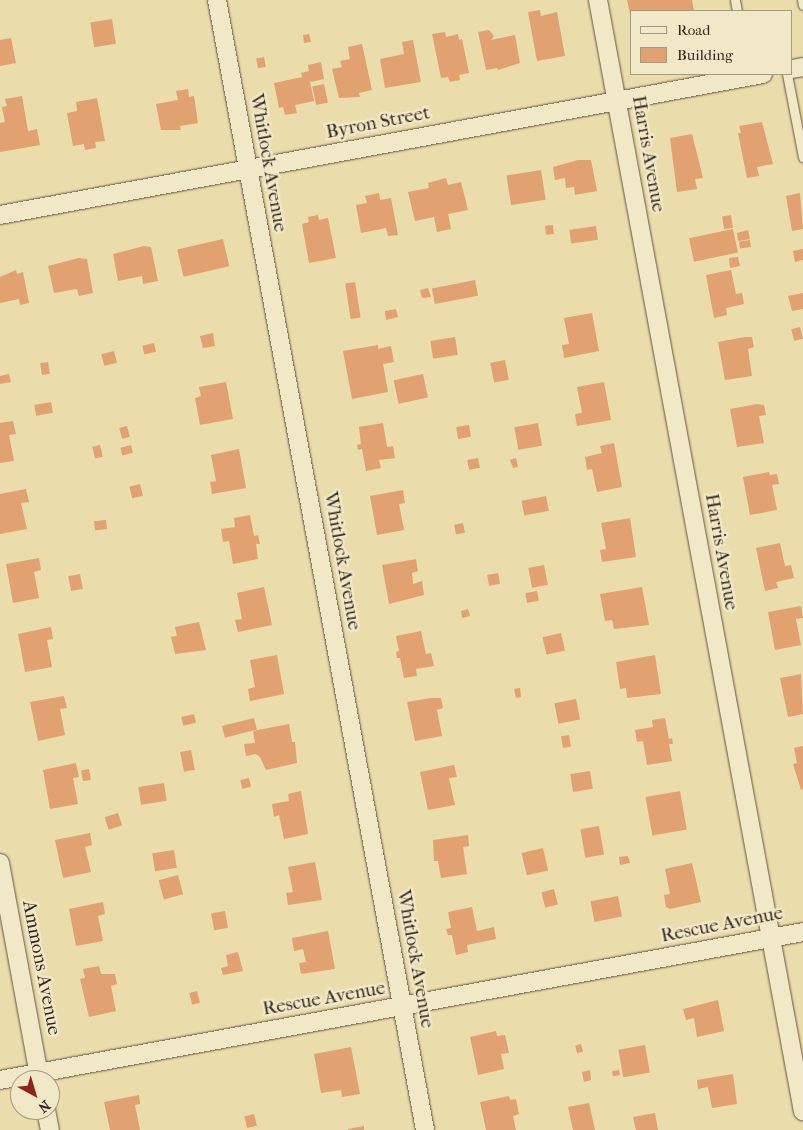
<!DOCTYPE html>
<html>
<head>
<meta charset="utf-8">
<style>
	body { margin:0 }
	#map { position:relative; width:803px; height:1130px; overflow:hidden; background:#eadcab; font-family:"IM FELL French Canon",serif }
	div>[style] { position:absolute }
	.building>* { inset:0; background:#e2a171; transform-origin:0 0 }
	.roads { filter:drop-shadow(0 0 1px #625441) drop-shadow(0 0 1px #625441) }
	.lane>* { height:9px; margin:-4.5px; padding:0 4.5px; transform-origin:4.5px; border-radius:4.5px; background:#f1e8c8 }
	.street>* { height:18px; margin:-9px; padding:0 9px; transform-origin:9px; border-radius:9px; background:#f1e8c8 }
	span { translate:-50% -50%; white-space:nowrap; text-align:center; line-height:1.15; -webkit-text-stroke:5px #f1e8c8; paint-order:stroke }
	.street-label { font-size:19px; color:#34271e }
	.legend { position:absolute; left:630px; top:10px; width:162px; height:65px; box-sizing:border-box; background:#f1e8c8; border:1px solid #a59b84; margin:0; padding:6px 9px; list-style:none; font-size:15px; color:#34271e }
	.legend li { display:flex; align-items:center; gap:10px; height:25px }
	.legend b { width:25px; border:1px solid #a59b84 }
	.north { position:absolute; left:10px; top:1070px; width:50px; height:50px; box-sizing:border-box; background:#f1e8c8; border:1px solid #a59b84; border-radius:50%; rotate:141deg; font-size:14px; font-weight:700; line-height:20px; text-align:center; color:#34271e }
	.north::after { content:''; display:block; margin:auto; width:18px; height:22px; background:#8f2418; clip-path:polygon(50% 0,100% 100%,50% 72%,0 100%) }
</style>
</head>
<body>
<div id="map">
	<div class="building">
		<i style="clip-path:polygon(627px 0,692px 0,694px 11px,632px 11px,631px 18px)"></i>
		<i style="clip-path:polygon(540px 10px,541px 16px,557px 12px,565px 56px,537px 61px,528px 12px)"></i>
		<i style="left:112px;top:19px;width:25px;height:22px;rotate:81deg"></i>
		<i style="clip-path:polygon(489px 30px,494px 36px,491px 40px,515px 35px,520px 63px,498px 70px,497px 68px,486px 70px,478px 32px)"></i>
		<i style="clip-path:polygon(445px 32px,446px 37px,458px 34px,459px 40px,462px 39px,469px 73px,459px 75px,460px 80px,450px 82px,448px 77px,441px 78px,432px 34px)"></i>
		<i style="clip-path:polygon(309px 34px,311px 42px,304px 43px,303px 35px)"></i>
		<i style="clip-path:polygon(11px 38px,16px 63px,0 66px,0 40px)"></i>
		<i style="clip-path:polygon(413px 40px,421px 82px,385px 88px,380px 59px,404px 54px,402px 42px)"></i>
		<i style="clip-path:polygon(362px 44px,372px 90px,359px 93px,360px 97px,339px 98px,332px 69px,342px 67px,340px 61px,350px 59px,348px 47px)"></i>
		<i style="left:264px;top:57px;width:10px;height:8px;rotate:79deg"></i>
		<i style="clip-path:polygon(321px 62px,324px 79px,310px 82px,314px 101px,295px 105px,297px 113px,285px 115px,283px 107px,279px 108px,274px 83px,302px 77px,301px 73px,309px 71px,308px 65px)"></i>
		<i style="left:324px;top:84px;width:19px;height:12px;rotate:78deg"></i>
		<i style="clip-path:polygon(188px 89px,189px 97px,194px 96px,198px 123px,180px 126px,181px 130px,161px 130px,156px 104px,178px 100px,176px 91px)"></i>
		<i style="clip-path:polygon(22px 96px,28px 131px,37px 129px,40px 145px,0 152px,0 123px,5px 122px,2px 107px,7px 106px,5px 99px)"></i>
		<i style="clip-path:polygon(97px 98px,105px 141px,95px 142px,96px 148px,85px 150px,84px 144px,73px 146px,67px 113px,77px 111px,76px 102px)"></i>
		<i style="clip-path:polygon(762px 122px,773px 164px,757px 167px,759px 176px,747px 178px,738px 133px,741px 133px,739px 126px)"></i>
		<i style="clip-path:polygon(692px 134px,703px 178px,695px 179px,697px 189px,677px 192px,670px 138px)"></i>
		<i style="clip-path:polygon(578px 160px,591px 160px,597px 191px,575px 195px,574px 187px,566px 188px,565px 178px,555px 180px,553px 167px)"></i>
		<i style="left:541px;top:170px;width:30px;height:35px;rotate:81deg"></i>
		<i style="clip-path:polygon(446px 178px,448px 185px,461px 182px,468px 210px,448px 214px,451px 229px,437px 232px,434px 217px,415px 221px,408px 192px,429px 188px,428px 183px)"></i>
		<i style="clip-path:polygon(379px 193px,380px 200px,391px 198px,398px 235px,388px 236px,386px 228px,361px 233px,356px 205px,367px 203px,365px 196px)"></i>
		<i style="clip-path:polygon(800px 193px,803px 229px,792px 231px,786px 196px)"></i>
		<i style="clip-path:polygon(318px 215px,319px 220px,328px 218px,336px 258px,309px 263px,302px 224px,309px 222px,308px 217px)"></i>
		<i style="left:731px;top:215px;width:13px;height:9px;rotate:81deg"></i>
		<i style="left:553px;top:225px;width:9px;height:8px;rotate:84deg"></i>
		<i style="left:596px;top:226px;width:14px;height:27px;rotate:82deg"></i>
		<i style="left:733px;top:229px;width:24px;height:45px;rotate:78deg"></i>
		<i style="clip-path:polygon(748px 230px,750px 239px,738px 241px,737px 233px)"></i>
		<i style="left:223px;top:239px;width:28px;height:47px;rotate:77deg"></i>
		<i style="left:750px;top:240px;width:7px;height:11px;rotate:82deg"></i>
		<i style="clip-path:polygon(144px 246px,151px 247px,158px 281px,143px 284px,142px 276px,118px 281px,113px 254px)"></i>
		<i style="clip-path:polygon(803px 249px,803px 260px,795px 262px,793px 251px)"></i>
		<i style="clip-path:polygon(738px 257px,740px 266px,730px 268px,729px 258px)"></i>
		<i style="clip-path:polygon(79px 258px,87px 259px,93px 293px,79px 296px,77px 289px,54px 293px,48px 266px)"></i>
		<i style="clip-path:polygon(16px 270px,17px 274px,23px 272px,29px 303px,20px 305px,19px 299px,0 303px,0 277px)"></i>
		<i style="clip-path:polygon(731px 270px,736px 294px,742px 293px,744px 304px,726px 308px,727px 315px,714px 318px,706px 275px)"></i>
		<i style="left:475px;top:280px;width:16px;height:44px;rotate:79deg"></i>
		<i style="left:355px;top:282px;width:36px;height:10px;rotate:81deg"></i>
		<i style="clip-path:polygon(428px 288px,431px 297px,422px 298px,420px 290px)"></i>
		<i style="clip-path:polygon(803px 293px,803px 309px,792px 311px,788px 296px)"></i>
		<i style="clip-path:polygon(396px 309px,398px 317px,386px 320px,385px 311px)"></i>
		<i style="clip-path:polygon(592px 313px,599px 351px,564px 358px,562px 345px,569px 344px,564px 318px)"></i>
		<i style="left:800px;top:327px;width:12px;height:9px;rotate:76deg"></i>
		<i style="clip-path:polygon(213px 333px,215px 346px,203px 348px,200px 336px)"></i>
		<i style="left:455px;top:337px;width:18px;height:25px;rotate:81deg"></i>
		<i style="clip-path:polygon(745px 337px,752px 337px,754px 347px,748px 349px,752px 376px,725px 380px,718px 342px)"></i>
		<i style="left:154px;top:343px;width:9px;height:12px;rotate:77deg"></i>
		<i style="clip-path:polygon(378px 345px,378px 349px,391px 346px,394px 362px,383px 364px,388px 392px,352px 399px,343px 351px)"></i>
		<i style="left:114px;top:351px;width:12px;height:13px;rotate:76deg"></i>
		<i style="left:505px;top:360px;width:20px;height:15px;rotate:79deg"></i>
		<i style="left:48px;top:362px;width:12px;height:8px;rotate:81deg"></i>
		<i style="clip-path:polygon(9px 374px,11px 382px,0 384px,0 376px)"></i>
		<i style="left:423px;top:374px;width:24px;height:30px;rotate:78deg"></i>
		<i style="clip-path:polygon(226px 382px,233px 419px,200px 425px,195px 398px,201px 396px,199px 387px)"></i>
		<i style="clip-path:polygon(604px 382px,611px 420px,577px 426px,575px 414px,582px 413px,577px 387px)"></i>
		<i style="left:51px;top:402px;width:11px;height:17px;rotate:80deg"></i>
		<i style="clip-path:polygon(757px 404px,764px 405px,766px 415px,759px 416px,764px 443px,737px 447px,730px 409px)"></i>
		<i style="clip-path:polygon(13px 421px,16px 434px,9px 435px,14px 461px,0 463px,0 423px)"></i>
		<i style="clip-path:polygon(383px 423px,387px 447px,393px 446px,395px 458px,379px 460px,381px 468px,366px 471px,362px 449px,358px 450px,357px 445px,361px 444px,359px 427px)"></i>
		<i style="left:538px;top:423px;width:23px;height:24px;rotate:80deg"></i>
		<i style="left:469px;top:425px;width:12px;height:13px;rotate:81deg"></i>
		<i style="left:127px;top:426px;width:11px;height:8px;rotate:75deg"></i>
		<i style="clip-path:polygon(614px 443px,622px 487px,597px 492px,592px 469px,587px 470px,585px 457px,602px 453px,600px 446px)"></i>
		<i style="left:100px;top:445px;width:12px;height:8px;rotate:76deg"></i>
		<i style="left:131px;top:445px;width:8px;height:11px;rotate:76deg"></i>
		<i style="clip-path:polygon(239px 449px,246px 488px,212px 494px,210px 482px,216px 481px,211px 455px)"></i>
		<i style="left:478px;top:458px;width:10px;height:11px;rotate:79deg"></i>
		<i style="clip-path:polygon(516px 458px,518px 467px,513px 468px,510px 460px)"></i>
		<i style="clip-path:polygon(769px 472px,770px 475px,777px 474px,779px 484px,772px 485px,777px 510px,750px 515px,743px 477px)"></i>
		<i style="left:140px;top:484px;width:12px;height:11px;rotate:76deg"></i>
		<i style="clip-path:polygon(26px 489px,29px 502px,21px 503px,27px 529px,0 534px,0 494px)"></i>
		<i style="clip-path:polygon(403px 490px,405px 503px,399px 504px,404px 530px,377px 535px,370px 496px)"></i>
		<i style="left:546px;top:496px;width:15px;height:25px;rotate:79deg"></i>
		<i style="clip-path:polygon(250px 515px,254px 536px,258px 535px,260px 544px,256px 544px,258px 559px,233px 564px,229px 541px,223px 542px,221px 529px,235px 527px,234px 518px)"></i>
		<i style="clip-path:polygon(630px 518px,636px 557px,602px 562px,600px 550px,606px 549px,601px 523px)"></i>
		<i style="left:106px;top:520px;width:9px;height:12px;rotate:84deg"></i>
		<i style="left:463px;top:523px;width:10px;height:9px;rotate:79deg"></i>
		<i style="clip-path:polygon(780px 543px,785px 566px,791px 565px,794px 578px,776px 582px,778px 588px,765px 591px,756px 548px)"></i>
		<i style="clip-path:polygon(39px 558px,41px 570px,34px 572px,39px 598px,13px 603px,6px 564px)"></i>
		<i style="clip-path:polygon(416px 559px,418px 571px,412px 573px,413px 584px,422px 581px,424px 595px,389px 604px,382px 565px)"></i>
		<i style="left:544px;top:565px;width:20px;height:16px;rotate:79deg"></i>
		<i style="left:498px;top:573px;width:11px;height:11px;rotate:80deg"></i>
		<i style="left:80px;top:574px;width:15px;height:12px;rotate:79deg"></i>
		<i style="clip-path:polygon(264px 587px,272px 625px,238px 632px,235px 620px,242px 619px,237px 593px)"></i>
		<i style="clip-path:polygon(642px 587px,649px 625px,614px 629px,612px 620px,605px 621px,600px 594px)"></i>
		<i style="left:537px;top:591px;width:10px;height:12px;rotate:79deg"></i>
		<i style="clip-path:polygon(801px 606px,803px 618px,796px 619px,801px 645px,775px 650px,768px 612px)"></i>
		<i style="clip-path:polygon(468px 609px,470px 616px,462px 618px,461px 611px)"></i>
		<i style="clip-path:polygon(199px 622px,206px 650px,175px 654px,171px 637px,177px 636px,175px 627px)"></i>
		<i style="clip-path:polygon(51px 627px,53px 639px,47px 640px,52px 667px,25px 672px,18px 634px)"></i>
		<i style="clip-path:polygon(421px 631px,426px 654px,431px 653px,434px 666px,416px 669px,417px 676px,404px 678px,400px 658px,397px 658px,396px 652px,399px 651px,396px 636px)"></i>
		<i style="left:561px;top:633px;width:18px;height:19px;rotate:77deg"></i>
		<i style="clip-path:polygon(277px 655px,284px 694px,250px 701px,248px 689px,255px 687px,250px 660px)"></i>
		<i style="clip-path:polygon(655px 655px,661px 694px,627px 698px,626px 688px,620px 689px,616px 662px)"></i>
		<i style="clip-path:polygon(801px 674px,803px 714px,788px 717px,780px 678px)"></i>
		<i style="clip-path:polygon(520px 688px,521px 697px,516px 698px,514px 689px)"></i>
		<i style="clip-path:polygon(64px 696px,67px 708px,60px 709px,65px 735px,38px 741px,30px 702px)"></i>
		<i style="clip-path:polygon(431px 698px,441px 698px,443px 708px,437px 710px,442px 736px,415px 741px,407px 702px)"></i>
		<i style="left:576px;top:699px;width:21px;height:22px;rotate:79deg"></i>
		<i style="left:194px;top:714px;width:9px;height:13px;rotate:77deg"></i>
		<i style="left:254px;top:718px;width:12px;height:33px;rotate:76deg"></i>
		<i style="clip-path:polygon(665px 718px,669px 739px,672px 738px,673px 744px,669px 744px,672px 761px,647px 765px,643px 741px,637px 742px,635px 730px,653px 727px,652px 720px)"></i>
		<i style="clip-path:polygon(289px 724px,292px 742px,295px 742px,297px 763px,266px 770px,260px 757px,256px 754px,246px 756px,244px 744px,255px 743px,253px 731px)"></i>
		<i style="left:569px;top:735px;width:12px;height:8px;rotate:81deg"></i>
		<i style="clip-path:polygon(803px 746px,803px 789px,801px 790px,793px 764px,797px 763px,794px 748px)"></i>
		<i style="left:191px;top:750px;width:20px;height:11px;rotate:79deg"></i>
		<i style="clip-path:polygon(76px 763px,79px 777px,73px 778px,78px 804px,50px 809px,43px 770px)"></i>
		<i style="clip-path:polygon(454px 765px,457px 777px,449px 778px,455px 805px,428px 810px,420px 772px)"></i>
		<i style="left:89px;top:769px;width:11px;height:8px;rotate:80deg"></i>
		<i style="left:590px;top:771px;width:18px;height:20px;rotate:81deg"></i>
		<i style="left:249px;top:778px;width:9px;height:9px;rotate:77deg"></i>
		<i style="left:164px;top:783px;width:18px;height:26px;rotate:81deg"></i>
		<i style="clip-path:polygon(301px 791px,308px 834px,284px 839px,279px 815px,274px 817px,272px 804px,289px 801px,288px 794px)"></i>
		<i style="left:680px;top:791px;width:39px;height:35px;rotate:80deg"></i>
		<i style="left:118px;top:813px;width:13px;height:14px;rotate:72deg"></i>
		<i style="left:599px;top:826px;width:29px;height:19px;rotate:80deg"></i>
		<i style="clip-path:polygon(90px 833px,92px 845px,85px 847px,91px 872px,63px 878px,55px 840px)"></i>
		<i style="clip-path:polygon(468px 835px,469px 846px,463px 847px,467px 874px,441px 878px,438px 861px,434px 861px,433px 840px)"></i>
		<i style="left:543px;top:848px;width:23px;height:22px;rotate:77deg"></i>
		<i style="left:174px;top:850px;width:18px;height:22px;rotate:81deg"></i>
		<i style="clip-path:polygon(628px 856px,630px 863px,620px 865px,619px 857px)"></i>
		<i style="clip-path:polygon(315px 862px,322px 900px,288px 905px,286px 893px,293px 892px,288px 867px)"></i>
		<i style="clip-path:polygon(692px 863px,701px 902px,670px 909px,666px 907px,664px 895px,670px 894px,665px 869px)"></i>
		<i style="left:178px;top:875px;width:20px;height:20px;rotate:75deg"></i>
		<i style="left:554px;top:889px;width:16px;height:13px;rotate:76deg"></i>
		<i style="left:618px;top:896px;width:21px;height:28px;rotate:79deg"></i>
		<i style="clip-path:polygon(103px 902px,105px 914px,98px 916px,103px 941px,76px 946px,69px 909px)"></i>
		<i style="clip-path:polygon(472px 907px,477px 931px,494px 927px,496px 939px,467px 945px,468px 952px,456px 955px,452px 935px,448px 935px,446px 929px,451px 928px,448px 912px)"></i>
		<i style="left:225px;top:911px;width:17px;height:14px;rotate:80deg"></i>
		<i style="clip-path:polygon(328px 931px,335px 969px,301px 974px,299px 963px,306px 962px,303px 949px,294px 951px,292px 938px)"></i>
		<i style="clip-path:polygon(238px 952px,243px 971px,223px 975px,221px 968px,228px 966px,226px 955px)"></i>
		<i style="clip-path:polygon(99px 966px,101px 974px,115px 974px,117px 984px,111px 986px,116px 1011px,89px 1017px,80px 979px,85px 978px,83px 969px)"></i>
		<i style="left:197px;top:991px;width:12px;height:8px;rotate:76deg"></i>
		<i style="clip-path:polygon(718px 1000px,724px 1031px,697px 1037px,694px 1018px,686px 1020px,683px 1009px)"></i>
		<i style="clip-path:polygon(496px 1031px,497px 1036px,505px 1035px,509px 1053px,501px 1054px,504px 1069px,478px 1075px,470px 1037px)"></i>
		<i style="left:581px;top:1044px;width:8px;height:6px;rotate:76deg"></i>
		<i style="left:645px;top:1045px;width:28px;height:27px;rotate:80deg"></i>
		<i style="clip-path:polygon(351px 1047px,360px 1094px,342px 1097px,341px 1090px,321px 1093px,314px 1054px)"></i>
		<i style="clip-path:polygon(590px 1070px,591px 1080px,584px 1082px,582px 1072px)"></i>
		<i style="left:619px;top:1070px;width:5px;height:7px;rotate:79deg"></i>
		<i style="clip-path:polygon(733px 1074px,737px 1104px,712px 1108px,708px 1087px,698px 1089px,697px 1080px)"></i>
		<i style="clip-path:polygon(139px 1095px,140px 1104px,135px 1105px,140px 1130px,110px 1130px,104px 1102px)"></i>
		<i style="clip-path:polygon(509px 1096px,510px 1100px,516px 1099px,519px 1114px,513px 1116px,516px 1130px,486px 1130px,480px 1102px)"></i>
		<i style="clip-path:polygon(589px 1103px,595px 1130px,573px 1130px,568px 1107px)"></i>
		<i style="clip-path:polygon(655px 1113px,658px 1130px,636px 1130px,633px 1117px)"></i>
		<i style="left:254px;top:1114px;width:12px;height:10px;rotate:76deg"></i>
		<i style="clip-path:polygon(364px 1126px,364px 1130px,348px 1130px,348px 1129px)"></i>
	</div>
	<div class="roads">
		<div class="lane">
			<i style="left:735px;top:0;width:11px;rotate:80deg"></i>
			<i style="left:802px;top:0;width:5px;rotate:79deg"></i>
			<i style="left:787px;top:74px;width:85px;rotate:79.1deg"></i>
		</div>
		<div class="street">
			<i style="left:217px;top:0;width:1149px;rotate:79.57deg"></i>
			<i style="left:598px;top:0;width:1130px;rotate:79.55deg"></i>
			<i style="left:792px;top:69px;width:11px;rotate:-10deg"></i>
			<i style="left:0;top:215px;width:776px;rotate:-10.47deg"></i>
			<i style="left:0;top:863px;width:221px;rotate:79.6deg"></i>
			<i style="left:0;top:1080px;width:817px;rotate:-10.44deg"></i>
			<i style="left:46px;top:1110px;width:20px;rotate:79deg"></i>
		</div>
	</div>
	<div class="street-label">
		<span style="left:378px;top:123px;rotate:-11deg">Byron Street</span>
		<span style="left:648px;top:154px;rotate:80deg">Harris Avenue</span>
		<span style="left:268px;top:163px;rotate:80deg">Whitlock Avenue</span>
		<span style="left:721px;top:552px;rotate:80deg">Harris Avenue</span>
		<span style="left:342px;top:561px;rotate:80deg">Whitlock Avenue</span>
		<span style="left:722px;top:925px;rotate:-11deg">Rescue Avenue</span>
		<span style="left:415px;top:959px;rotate:80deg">Whitlock Avenue</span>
		<span style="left:41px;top:968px;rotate:79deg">Ammons Avenue</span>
		<span style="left:324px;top:999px;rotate:-10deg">Rescue Avenue</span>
	</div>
	<ul class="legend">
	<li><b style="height:6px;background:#f1e8c8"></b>Road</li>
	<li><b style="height:14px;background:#e2a171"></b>Building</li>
	</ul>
	<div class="north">N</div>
</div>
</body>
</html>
